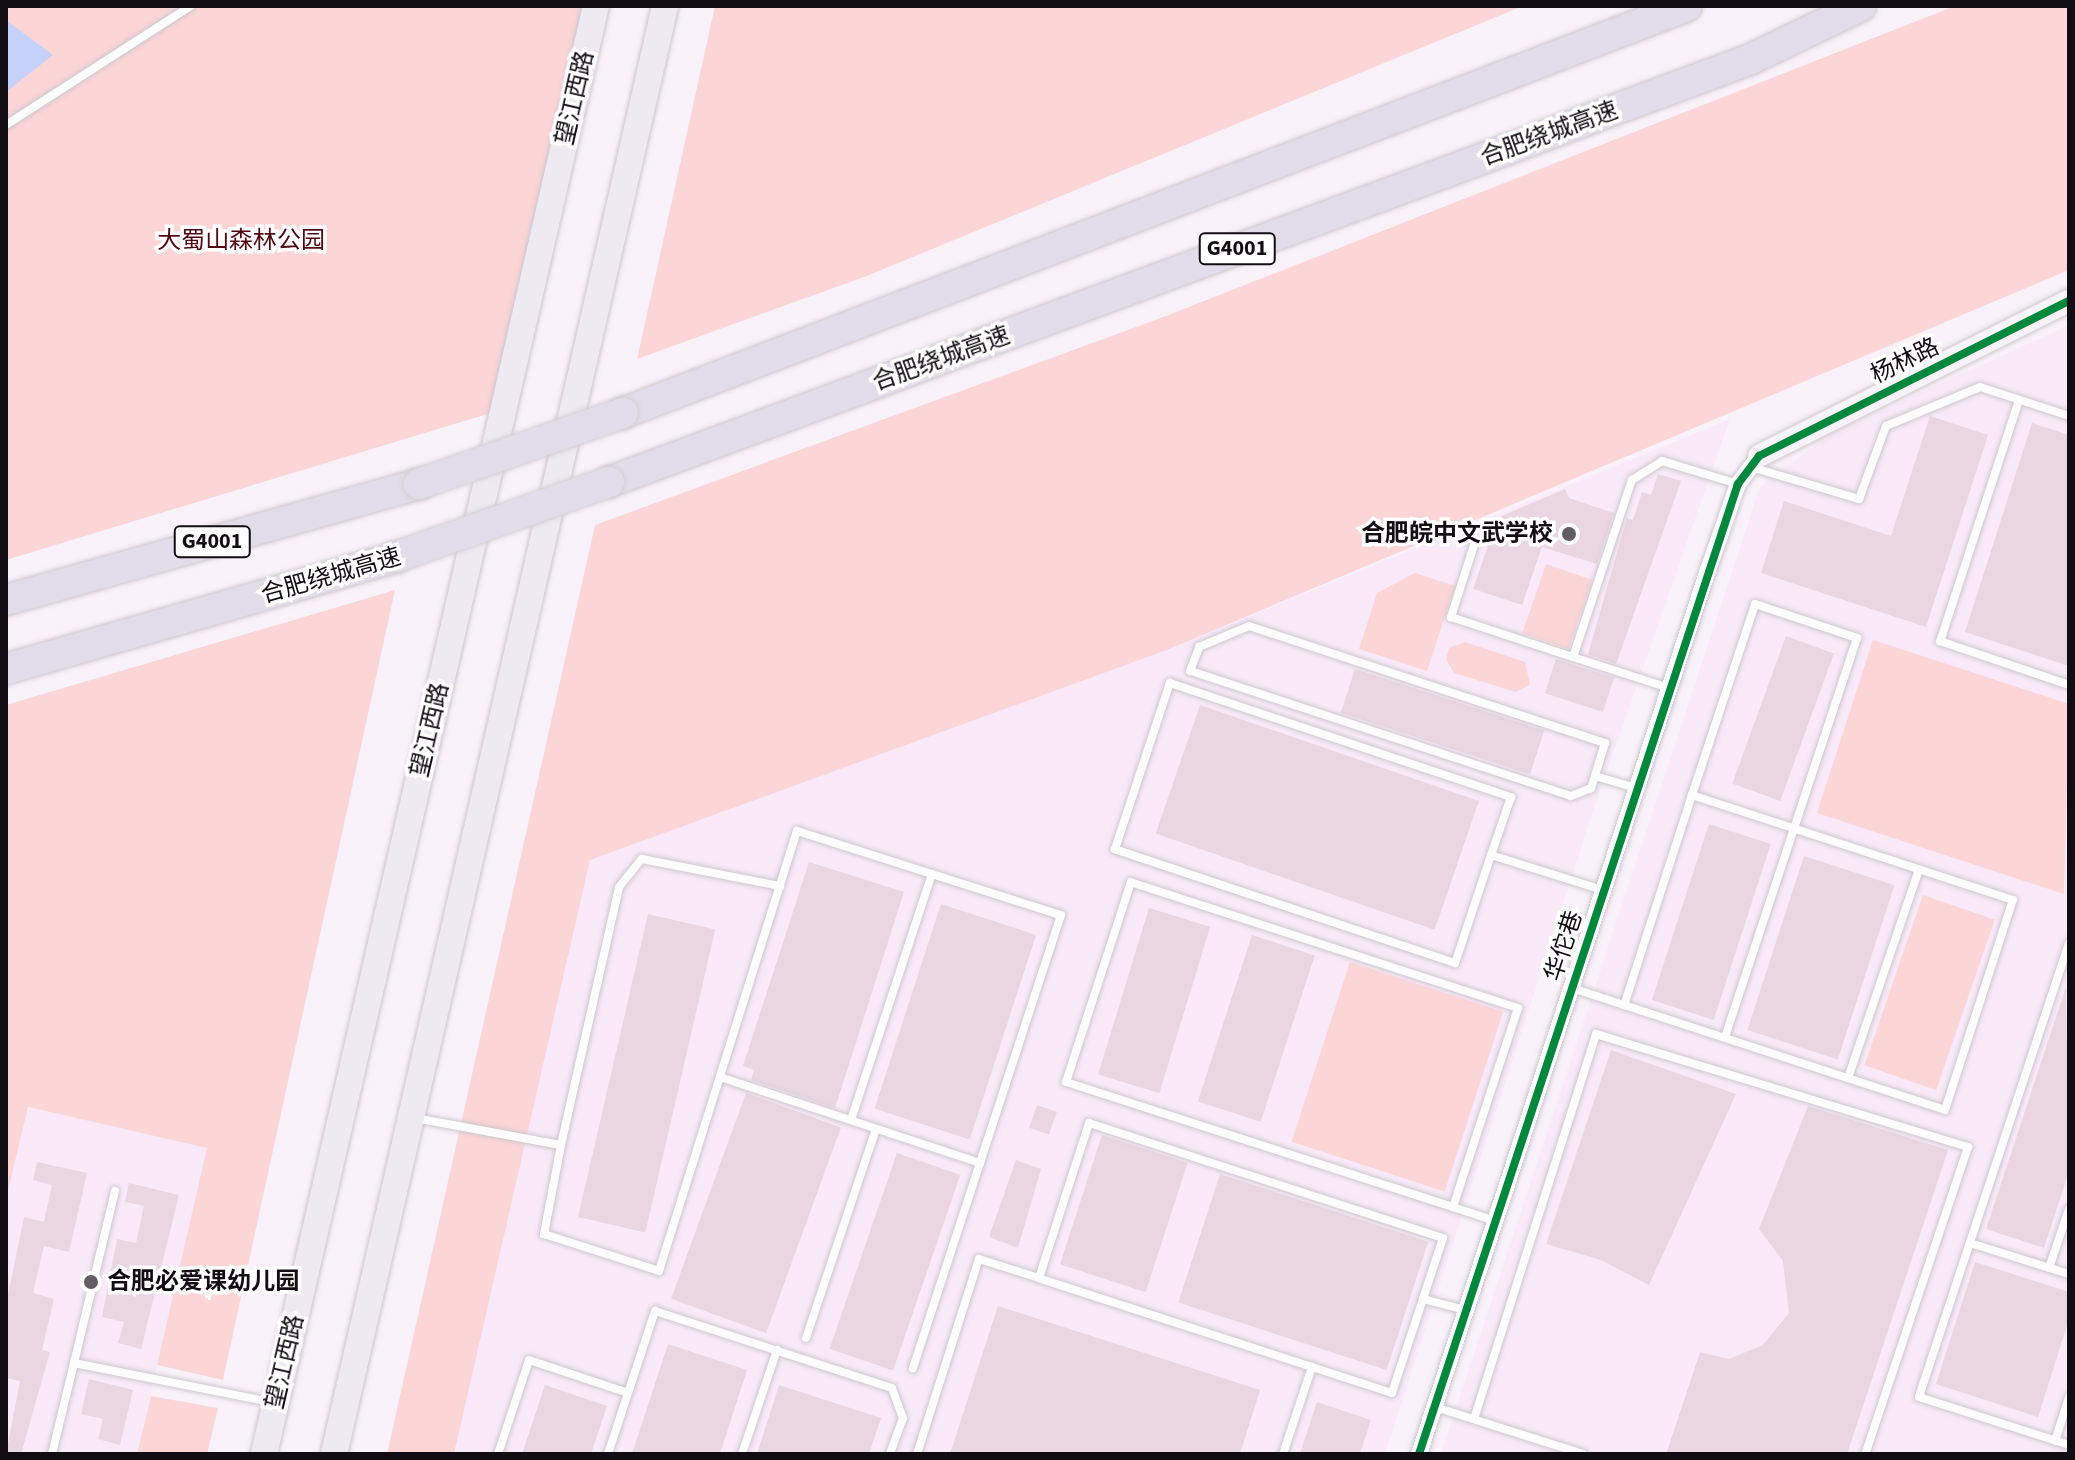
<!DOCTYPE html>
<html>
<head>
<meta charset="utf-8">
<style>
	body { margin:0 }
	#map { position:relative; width:2075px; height:1460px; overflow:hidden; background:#faf2fa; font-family:"Source Sans 3","Noto Sans SC",sans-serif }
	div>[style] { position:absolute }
	.built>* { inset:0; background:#f9e9f9 }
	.green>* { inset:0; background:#fcd5d7; transform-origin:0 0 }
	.water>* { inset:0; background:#c6d1fa }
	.building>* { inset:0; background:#e9d6e0; transform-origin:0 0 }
	.roads { filter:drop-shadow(0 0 2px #cdc7cd) drop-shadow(0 0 2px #cdc7cd) }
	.lane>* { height:8px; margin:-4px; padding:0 4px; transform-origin:4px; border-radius:4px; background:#fefdfe }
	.street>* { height:16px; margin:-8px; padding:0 8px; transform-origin:8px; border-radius:8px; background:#fefdfe }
	.secondary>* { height:22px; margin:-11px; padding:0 11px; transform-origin:11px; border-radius:11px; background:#f6f4f7 }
	.primary>* { height:26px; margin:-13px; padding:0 13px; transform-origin:13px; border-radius:13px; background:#edeaf2 }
	.highway>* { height:30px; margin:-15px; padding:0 15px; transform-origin:15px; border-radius:15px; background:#e2ddea }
	.bridges { filter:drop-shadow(0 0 2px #d3cfd3) drop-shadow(0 0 2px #d3cfd3) }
	.highway-bridge>* { height:30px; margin:-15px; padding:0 15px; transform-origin:15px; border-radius:15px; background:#e2ddea }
	.cycleway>* { height:8px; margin:-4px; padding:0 4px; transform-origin:4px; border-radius:4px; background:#00873e }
	.dots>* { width:22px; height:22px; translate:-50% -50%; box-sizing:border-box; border:4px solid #fff; border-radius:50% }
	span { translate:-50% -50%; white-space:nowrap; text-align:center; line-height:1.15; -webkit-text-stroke:7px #fff; paint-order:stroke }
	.shield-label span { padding:2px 6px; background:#fff; border:2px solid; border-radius:6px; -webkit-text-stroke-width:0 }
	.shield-label { font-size:22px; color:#120d12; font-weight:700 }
	.street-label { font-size:24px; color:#120d12 }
	.park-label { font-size:24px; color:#510711 }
	.poi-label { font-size:24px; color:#120d12; font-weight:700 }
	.right { translate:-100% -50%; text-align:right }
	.left { translate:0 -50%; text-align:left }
	.frame { position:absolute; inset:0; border:8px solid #120d12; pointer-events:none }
</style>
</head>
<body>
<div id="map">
	<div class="built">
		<i style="clip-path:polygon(2069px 325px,2069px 1454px,1441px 1454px,1760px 487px,1828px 435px)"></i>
		<i style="clip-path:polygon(1730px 419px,1594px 808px,1385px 1454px,454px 1454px,590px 860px,1167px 650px)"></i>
		<i style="clip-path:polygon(28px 1107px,207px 1148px,137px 1454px,6px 1454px,6px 1199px)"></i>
	</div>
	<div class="green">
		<i style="clip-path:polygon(6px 6px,596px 6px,504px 409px,6px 560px)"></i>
		<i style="clip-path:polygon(715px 6px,1523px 6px,864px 277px,637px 359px)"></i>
		<i style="clip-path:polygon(1955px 6px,2069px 6px,2069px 270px,1167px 650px,590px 860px,454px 1454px,387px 1454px,595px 525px,1166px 316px)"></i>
		<i style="left:1546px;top:564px;width:49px;height:73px;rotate:19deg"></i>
		<i style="clip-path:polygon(1415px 573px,1455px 586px,1427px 671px,1359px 649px,1377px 593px)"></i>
		<i style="clip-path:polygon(395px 590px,223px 1380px,157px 1365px,207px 1148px,28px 1107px,6px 1199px,6px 705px)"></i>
		<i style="clip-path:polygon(1873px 640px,2069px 704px,2064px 894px,1817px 813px)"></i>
		<i style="clip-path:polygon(1465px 642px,1525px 662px,1530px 685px,1516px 692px,1454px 673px,1446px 659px,1449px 648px)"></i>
		<i style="left:1923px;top:895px;width:76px;height:180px;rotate:19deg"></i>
		<i style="left:1350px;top:962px;width:161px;height:189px;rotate:18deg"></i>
		<i style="clip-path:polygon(151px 1396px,218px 1408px,207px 1454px,137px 1454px)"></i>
	</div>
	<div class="water">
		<i style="clip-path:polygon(6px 20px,53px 55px,6px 92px)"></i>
	</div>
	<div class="building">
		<i style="clip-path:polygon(1930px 416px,1988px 435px,1926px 627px,1761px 573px,1784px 501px,1891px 536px)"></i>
		<i style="clip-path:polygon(2032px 423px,2069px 435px,2069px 666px,1965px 632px)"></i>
		<i style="clip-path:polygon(1658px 474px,1681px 481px,1616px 664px,1588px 654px,1627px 518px,1633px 520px,1642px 492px,1651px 495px)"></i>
		<i style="clip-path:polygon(1565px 489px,1569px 498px,1614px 513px,1597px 564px,1542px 547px,1522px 605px,1473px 589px,1493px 531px,1478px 526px)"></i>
		<i style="left:1786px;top:636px;width:51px;height:157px;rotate:20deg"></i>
		<i style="left:1556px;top:659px;width:61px;height:36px;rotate:18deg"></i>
		<i style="left:1355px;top:669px;width:199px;height:46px;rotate:18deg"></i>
		<i style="left:1200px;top:705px;width:295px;height:136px;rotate:19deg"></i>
		<i style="left:1709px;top:824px;width:65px;height:185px;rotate:18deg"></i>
		<i style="left:1804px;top:856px;width:95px;height:183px;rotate:18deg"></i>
		<i style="clip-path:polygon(809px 862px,904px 892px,835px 1108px,751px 1080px,754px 1070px,743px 1066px)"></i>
		<i style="left:941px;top:904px;width:100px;height:215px;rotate:18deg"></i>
		<i style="left:1149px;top:908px;width:64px;height:174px;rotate:17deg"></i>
		<i style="left:648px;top:914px;width:69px;height:311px;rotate:13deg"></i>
		<i style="left:1252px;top:935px;width:66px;height:175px;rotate:18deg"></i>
		<i style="clip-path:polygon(2066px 987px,2069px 1171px,2044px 1248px,1986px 1229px)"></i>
		<i style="clip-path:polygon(1611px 1050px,1736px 1094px,1649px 1285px,1601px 1260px,1546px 1244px)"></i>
		<i style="left:746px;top:1093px;width:101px;height:219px;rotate:20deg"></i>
		<i style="left:1037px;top:1105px;width:21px;height:24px;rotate:19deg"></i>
		<i style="clip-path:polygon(1808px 1106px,1948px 1150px,1847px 1454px,1666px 1454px,1700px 1352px,1729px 1359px,1763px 1345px,1789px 1313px,1783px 1261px,1759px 1229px)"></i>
		<i style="left:1102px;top:1135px;width:90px;height:136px;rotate:18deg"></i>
		<i style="left:897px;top:1153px;width:67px;height:207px;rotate:19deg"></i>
		<i style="clip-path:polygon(1016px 1160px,1041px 1169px,1018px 1248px,989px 1237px)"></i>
		<i style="clip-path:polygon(37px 1162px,87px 1173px,69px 1252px,44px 1246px,33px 1293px,54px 1299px,42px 1350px,50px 1352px,21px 1454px,6px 1454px,20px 1381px,6px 1378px,6px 1305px,24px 1217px,44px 1222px,52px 1185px,33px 1180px)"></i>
		<i style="left:1220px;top:1174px;width:219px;height:135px;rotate:18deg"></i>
		<i style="clip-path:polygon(129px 1183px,179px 1195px,141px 1349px,118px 1343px,124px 1322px,102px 1317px,117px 1239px,136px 1243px,144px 1206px,125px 1202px)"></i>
		<i style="clip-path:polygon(1975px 1262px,2069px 1292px,2069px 1319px,2038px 1417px,1936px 1384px)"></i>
		<i style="clip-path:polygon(998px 1306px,1260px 1390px,1240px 1454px,950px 1454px)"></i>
		<i style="clip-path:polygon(668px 1344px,747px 1370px,720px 1454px,632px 1454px)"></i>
		<i style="clip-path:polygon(89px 1379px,133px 1390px,120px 1445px,98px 1439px,103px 1419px,81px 1414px)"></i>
		<i style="clip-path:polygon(545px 1385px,607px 1406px,591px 1454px,522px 1454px)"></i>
		<i style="clip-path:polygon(779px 1385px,881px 1418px,869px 1454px,757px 1454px)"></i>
		<i style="clip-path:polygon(1317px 1402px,1371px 1420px,1360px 1454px,1300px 1454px)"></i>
	</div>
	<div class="roads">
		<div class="lane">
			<i style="left:6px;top:125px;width:220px;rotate:-32.8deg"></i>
			<i style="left:2019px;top:400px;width:254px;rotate:108.1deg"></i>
			<i style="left:1940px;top:641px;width:136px;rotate:18.8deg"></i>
			<i style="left:1751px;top:467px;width:113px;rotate:16.5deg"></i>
			<i style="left:1859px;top:499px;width:78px;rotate:-69.7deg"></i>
			<i style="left:1886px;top:426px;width:102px;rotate:-22.5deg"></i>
			<i style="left:1980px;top:387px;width:94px;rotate:18deg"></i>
			<i style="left:1474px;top:545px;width:76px;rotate:107.7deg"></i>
			<i style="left:1451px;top:617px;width:128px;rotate:18.2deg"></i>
			<i style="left:1573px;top:657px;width:187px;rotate:-71.6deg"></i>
			<i style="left:1632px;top:480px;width:36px;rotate:-32deg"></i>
			<i style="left:1662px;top:461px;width:79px;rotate:16.8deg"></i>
			<i style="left:1573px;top:657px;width:101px;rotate:17.9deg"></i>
			<i style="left:1595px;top:776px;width:13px;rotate:108deg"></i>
			<i style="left:1591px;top:788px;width:22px;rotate:158deg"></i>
			<i style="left:1571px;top:796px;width:401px;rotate:-161.8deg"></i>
			<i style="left:1190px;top:671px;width:26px;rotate:-69deg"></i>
			<i style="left:1199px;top:647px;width:54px;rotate:-22.8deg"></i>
			<i style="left:1249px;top:626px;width:375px;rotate:18.2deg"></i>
			<i style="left:1605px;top:743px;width:34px;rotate:107deg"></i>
			<i style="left:1595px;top:776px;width:43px;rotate:16.3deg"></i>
			<i style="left:1692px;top:795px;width:201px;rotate:-71.7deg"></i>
			<i style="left:1755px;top:604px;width:108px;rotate:18.4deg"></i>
			<i style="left:1857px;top:638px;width:421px;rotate:108.3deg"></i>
			<i style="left:1491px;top:855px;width:114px;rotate:108.4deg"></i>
			<i style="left:1455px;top:963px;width:359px;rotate:-161.5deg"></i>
			<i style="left:1115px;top:849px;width:175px;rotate:-71.7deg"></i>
			<i style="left:1170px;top:683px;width:360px;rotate:18.5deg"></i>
			<i style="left:1511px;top:797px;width:61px;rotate:109deg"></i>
			<i style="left:1491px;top:855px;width:117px;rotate:17.4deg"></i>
			<i style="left:2069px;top:943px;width:478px;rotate:108.3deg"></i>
			<i style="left:1919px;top:1397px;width:157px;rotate:17.7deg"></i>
			<i style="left:1572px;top:988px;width:392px;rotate:18.1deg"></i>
			<i style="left:1945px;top:1110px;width:221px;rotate:-72.1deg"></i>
			<i style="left:2013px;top:900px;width:338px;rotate:-161.9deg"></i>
			<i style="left:1692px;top:795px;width:221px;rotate:107.9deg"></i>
			<i style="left:720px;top:1077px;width:274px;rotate:18.3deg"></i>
			<i style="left:1848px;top:1078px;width:220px;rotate:-71.2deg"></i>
			<i style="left:415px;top:1118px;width:148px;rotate:10.5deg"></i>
			<i style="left:561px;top:1145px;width:91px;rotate:100.8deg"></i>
			<i style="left:544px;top:1234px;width:121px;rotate:17.8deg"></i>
			<i style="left:659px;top:1271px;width:461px;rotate:-72.6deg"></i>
			<i style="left:797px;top:831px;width:277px;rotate:17.7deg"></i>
			<i style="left:1061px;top:915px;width:477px;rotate:108.1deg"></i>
			<i style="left:851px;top:1120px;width:259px;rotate:-71.8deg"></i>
			<i style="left:561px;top:1145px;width:264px;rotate:-77.3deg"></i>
			<i style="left:619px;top:887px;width:36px;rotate:-51deg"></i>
			<i style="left:642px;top:859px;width:141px;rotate:11.1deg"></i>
			<i style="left:1453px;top:1207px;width:209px;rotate:-71.9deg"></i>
			<i style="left:1518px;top:1008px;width:407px;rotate:-162deg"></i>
			<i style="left:1131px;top:882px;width:210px;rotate:108deg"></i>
			<i style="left:1066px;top:1082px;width:407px;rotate:17.9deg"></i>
			<i style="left:1453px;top:1207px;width:44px;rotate:18.4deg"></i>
			<i style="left:1970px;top:1243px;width:104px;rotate:17.4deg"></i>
			<i style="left:2049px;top:1268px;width:62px;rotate:-71.3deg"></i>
			<i style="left:1423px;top:1299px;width:99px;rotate:108.3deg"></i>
			<i style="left:1392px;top:1393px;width:371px;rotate:-162deg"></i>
			<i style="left:1039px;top:1278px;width:163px;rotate:-72.1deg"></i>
			<i style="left:1089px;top:1123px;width:372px;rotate:18deg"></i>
			<i style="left:1443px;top:1238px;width:64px;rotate:108.2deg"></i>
			<i style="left:1423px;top:1299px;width:43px;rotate:14.7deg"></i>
			<i style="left:806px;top:1338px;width:220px;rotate:-71.5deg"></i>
			<i style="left:74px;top:1363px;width:177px;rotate:-76.6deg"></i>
			<i style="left:1435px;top:1407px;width:155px;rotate:17.6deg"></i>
			<i style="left:1474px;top:1419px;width:404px;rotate:-72.4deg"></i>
			<i style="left:1596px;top:1034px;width:389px;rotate:16.9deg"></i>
			<i style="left:1968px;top:1147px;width:324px;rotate:108.5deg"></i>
			<i style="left:2055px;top:1441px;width:46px;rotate:-72.3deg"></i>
			<i style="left:52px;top:1454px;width:94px;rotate:-76.4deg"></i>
			<i style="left:74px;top:1363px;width:201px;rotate:11.2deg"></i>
			<i style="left:498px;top:1454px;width:99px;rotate:-71.7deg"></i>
			<i style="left:529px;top:1360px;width:104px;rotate:18.4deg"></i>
			<i style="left:608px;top:1454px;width:151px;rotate:-71.8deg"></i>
			<i style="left:655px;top:1311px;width:249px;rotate:18deg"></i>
			<i style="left:892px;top:1388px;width:32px;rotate:70deg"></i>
			<i style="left:903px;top:1418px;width:38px;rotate:110deg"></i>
			<i style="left:742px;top:1454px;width:110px;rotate:-71.4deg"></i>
			<i style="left:917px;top:1454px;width:205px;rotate:-72.4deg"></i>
			<i style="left:979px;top:1259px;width:63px;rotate:17.6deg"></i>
			<i style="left:1283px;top:1454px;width:92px;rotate:-71.6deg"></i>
		</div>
		<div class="street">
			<i style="left:1419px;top:1454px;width:927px;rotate:-71.9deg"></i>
			<i style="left:1707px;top:573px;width:94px;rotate:-70.8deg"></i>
			<i style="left:1738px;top:484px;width:35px;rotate:-53deg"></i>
		</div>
		<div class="secondary">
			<i style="left:1759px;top:456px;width:347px;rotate:-26.6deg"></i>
		</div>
		<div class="primary">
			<i style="left:264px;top:1454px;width:1486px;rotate:-77.09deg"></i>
			<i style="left:334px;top:1454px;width:1485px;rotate:-77.12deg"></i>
		</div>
		<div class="highway">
			<i style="left:623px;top:413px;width:1139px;rotate:-20.93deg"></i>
			<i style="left:609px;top:482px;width:1218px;rotate:-20.32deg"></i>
			<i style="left:1751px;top:59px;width:122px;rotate:-25.7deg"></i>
			<i style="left:6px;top:600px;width:429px;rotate:-15.7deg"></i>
			<i style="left:6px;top:669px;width:406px;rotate:-16deg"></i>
		</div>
	</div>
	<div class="bridges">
		<div class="highway-bridge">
			<i style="left:419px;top:484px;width:216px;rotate:-19.2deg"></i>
			<i style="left:396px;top:557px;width:226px;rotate:-19.4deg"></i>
		</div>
	</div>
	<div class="cycleway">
		<i style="left:1419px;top:1454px;width:1021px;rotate:-71.8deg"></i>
		<i style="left:1738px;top:484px;width:35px;rotate:-53deg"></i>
		<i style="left:1759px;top:456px;width:347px;rotate:-26.6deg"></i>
	</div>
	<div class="dots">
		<i style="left:1569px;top:534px;background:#635d63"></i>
		<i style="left:91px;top:1282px;background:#635d63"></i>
	</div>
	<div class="shield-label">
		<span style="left:1237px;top:249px">G4001</span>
		<span style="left:212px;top:542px">G4001</span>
	</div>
	<div class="street-label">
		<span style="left:575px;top:98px;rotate:-77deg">望江西路</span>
		<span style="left:1549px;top:134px;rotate:-20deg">合肥绕城高速</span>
		<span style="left:941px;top:359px;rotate:-20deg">合肥绕城高速</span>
		<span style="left:1905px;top:361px;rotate:-26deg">杨林路</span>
		<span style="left:331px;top:576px;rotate:-16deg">合肥绕城高速</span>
		<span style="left:430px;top:730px;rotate:-77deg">望江西路</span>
		<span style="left:1564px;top:946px;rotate:-72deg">华佗巷</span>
		<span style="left:285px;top:1362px;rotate:-77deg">望江西路</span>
	</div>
	<div class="park-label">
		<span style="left:241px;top:241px">大蜀山森林公园</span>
	</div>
	<div class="poi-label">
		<span class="right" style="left:1553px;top:534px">合肥皖中文武学校</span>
		<span class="left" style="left:107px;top:1282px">合肥必爱课幼儿园</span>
	</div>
	<div class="frame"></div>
</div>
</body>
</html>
